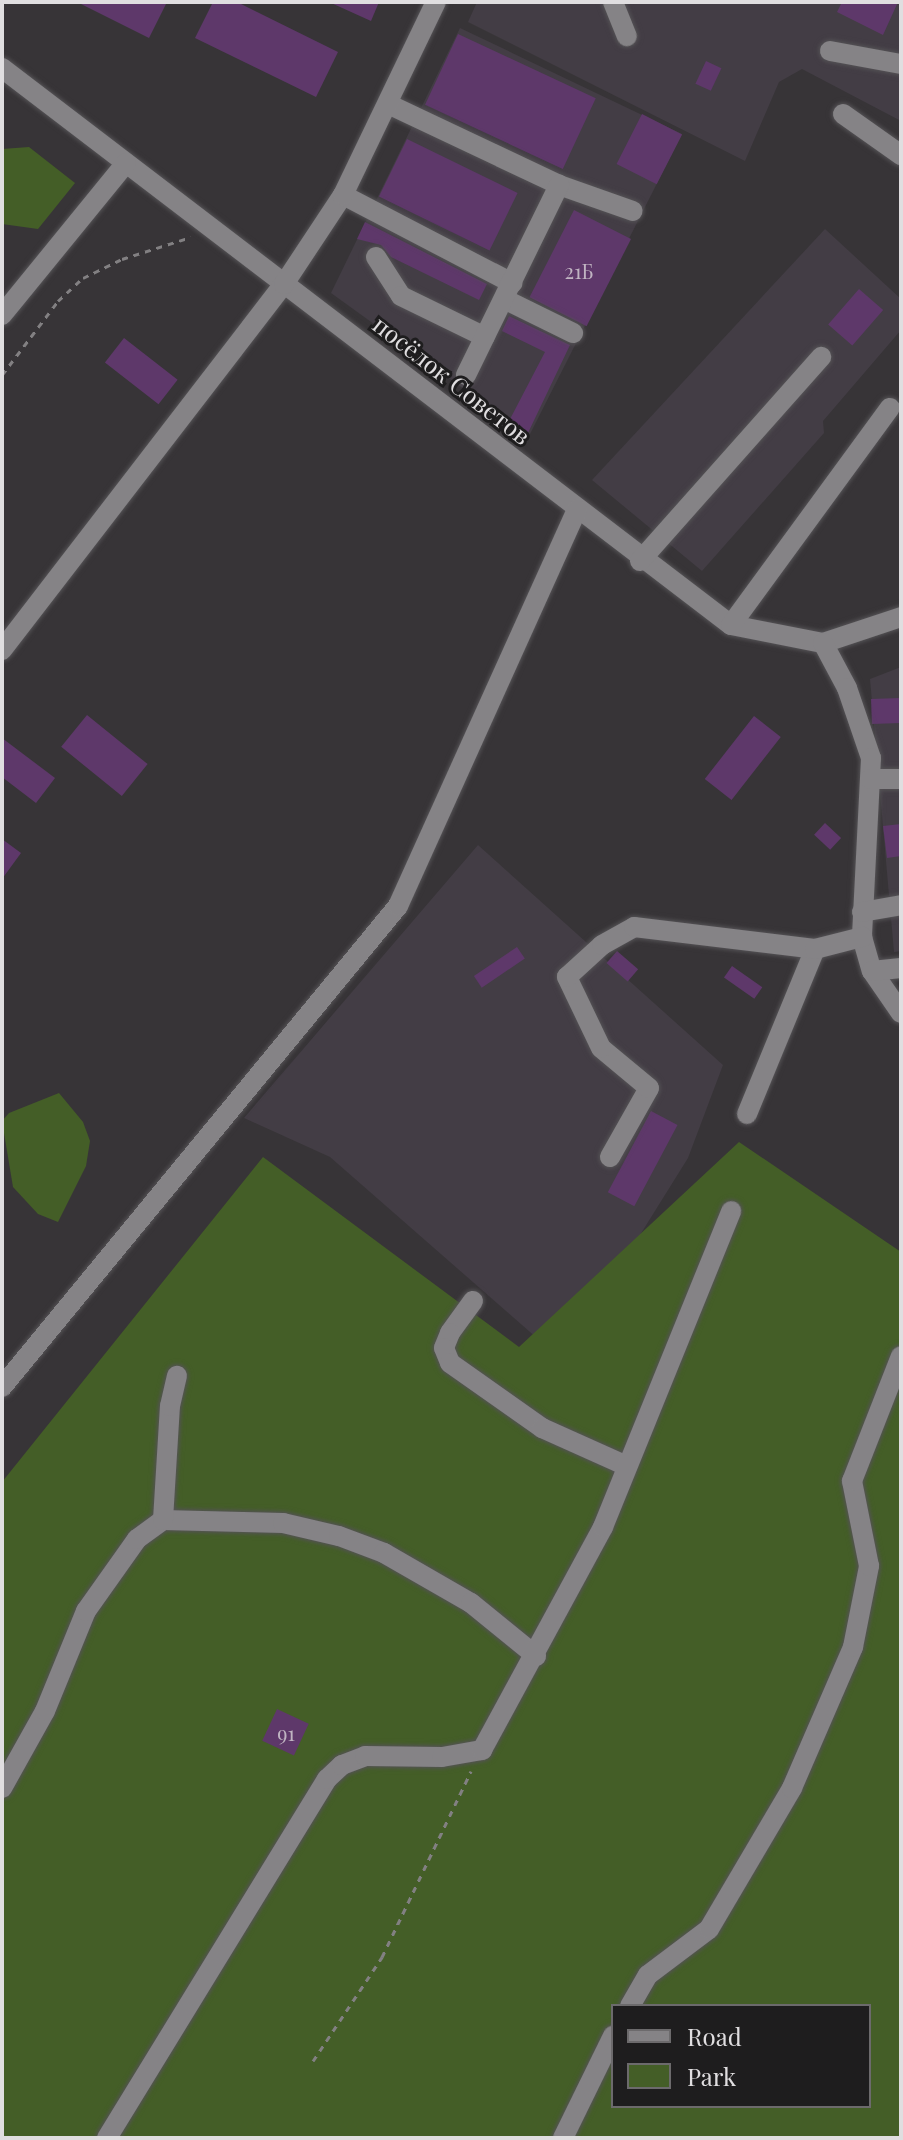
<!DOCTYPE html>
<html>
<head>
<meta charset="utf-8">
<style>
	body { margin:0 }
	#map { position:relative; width:903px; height:2140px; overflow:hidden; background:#373437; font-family:"Playfair Display",serif }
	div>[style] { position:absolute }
	.built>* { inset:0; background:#433d45 }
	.green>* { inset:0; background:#445e27 }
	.building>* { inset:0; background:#5e386a; transform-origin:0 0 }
	.path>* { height:3px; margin-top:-1.5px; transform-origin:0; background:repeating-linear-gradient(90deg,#828082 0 6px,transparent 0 12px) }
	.roads { filter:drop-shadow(0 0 2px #545255) drop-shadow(0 0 2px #545255) }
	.minor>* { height:20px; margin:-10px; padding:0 10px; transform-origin:10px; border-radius:10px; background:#858386 }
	span { translate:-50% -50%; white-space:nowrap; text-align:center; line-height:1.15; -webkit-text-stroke:6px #1e1d1e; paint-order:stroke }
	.number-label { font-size:20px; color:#c0b4c2 }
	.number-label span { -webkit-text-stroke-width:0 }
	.street-label { font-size:24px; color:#e0dee0 }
	.frame { position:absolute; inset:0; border:4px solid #e0dee0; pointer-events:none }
	.legend { position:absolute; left:611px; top:2004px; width:260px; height:104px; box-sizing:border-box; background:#1e1d1e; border:2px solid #6c6a6c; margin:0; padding:10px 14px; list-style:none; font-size:24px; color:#e0dee0 }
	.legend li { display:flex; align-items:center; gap:16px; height:40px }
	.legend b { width:40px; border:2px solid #6c6a6c }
</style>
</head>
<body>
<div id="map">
	<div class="built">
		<i style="clip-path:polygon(477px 2px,901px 2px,901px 121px,802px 69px,779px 82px,745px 161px,468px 22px)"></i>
		<i style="clip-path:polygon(460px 28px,682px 134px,529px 436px,331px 293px)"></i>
		<i style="clip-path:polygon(825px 229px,901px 299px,901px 330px,823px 421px,824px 433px,702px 571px,592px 480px)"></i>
		<i style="clip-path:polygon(901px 667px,901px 951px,894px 952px,870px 679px)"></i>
		<i style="clip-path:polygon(478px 845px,723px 1065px,688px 1158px,562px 1360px,330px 1157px,244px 1118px)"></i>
	</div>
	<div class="green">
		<i style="clip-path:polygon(29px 147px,75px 183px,38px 229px,2px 224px,2px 149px)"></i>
		<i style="clip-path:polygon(59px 1093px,83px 1122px,90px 1141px,86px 1166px,58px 1222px,38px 1214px,13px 1187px,2px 1121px,9px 1113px)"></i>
		<i style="clip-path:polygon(evenodd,739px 1142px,901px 1252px,901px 2138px,2px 2138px,2px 1482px,263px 1157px,519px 1347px,739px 1142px,613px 2006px,869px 2006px,869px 2106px,613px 2106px,613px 2006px)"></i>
	</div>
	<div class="building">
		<i style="clip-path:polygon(77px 2px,167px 2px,149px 38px)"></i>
		<i style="clip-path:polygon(213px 2px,237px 2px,338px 52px,316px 97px,195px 38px)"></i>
		<i style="clip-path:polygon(329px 2px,379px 2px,371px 21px)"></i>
		<i style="clip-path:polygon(842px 2px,898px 2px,883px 35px,837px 12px)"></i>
		<i style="left:458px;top:34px;width:152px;height:78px;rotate:25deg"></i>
		<i style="left:706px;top:61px;width:17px;height:25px;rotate:25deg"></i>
		<i style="left:642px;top:114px;width:45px;height:56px;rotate:27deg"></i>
		<i style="left:407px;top:139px;width:123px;height:64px;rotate:26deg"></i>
		<i style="left:574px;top:210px;width:64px;height:98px;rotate:27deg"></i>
		<i style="clip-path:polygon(365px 222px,487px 284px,479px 300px,391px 257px,381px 245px,357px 239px)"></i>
		<i style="left:859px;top:289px;width:32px;height:47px;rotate:41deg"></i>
		<i style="clip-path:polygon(509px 316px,570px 345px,527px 435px,507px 425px,545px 352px,502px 331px)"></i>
		<i style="left:124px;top:338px;width:68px;height:31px;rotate:38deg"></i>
		<i style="left:900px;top:698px;width:25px;height:29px;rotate:88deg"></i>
		<i style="left:87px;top:715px;width:78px;height:41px;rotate:39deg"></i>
		<i style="left:754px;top:716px;width:34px;height:80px;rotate:38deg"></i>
		<i style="clip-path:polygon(2px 738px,55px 778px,36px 803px,2px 777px)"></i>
		<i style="left:825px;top:823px;width:22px;height:16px;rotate:43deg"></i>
		<i style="clip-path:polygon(901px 824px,901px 856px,887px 858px,883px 826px)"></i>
		<i style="clip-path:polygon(2px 839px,21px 853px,2px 879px)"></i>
		<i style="left:517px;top:947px;width:14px;height:52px;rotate:56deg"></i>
		<i style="left:617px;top:951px;width:28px;height:16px;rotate:41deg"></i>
		<i style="left:732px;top:966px;width:37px;height:14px;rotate:35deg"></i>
		<i style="left:651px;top:1111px;width:30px;height:92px;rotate:28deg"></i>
		<i style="left:277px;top:1709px;width:35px;height:35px;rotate:25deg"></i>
	</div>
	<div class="path">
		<i style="left:2px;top:375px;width:93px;rotate:-52.9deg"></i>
		<i style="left:58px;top:301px;width:34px;rotate:-43deg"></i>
		<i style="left:83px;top:278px;width:43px;rotate:-26deg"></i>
		<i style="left:122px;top:259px;width:72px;rotate:-17.7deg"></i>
		<i style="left:313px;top:2061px;width:125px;rotate:-56.4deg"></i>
		<i style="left:382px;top:1957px;width:206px;rotate:-64.4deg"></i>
	</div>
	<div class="roads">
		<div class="minor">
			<i style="left:613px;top:2px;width:37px;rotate:68deg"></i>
			<i style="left:830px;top:51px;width:72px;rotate:10.4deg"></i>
			<i style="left:2px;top:68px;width:917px;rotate:37.38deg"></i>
			<i style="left:731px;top:625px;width:94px;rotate:11.1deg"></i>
			<i style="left:823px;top:643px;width:82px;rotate:-18.4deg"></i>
			<i style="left:388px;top:104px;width:189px;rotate:25.3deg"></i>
			<i style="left:559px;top:185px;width:78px;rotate:19.4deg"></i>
			<i style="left:843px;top:114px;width:71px;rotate:35.3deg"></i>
			<i style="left:343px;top:195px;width:191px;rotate:27.5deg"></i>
			<i style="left:376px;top:257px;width:46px;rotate:57.3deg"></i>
			<i style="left:401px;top:296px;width:93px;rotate:26deg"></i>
			<i style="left:504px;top:299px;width:77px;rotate:26.2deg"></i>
			<i style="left:2px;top:315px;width:196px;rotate:-50.8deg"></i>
			<i style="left:466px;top:375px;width:212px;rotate:-63.9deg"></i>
			<i style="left:640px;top:561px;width:273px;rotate:-48.4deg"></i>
			<i style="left:731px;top:625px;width:269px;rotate:-53.8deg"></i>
			<i style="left:823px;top:643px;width:51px;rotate:61.9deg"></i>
			<i style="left:847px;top:688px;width:74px;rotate:71.1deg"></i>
			<i style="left:871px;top:758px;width:179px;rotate:92.9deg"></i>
			<i style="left:862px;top:937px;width:35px;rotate:74deg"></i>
			<i style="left:872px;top:971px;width:51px;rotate:55.4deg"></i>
			<i style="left:2px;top:650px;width:462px;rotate:-52.4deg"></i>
			<i style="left:284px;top:284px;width:107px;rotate:-56.5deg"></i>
			<i style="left:343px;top:195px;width:214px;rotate:-64.3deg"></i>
			<i style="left:870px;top:779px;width:31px"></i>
			<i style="left:862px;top:912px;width:40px;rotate:-10deg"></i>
			<i style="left:872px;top:971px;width:29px;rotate:-6deg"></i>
			<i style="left:747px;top:1114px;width:178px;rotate:-67.6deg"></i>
			<i style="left:610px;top:1157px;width:79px;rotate:-60.5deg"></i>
			<i style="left:649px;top:1088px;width:62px;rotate:-140.2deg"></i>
			<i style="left:601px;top:1048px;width:79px;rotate:-115.6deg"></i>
			<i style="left:567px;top:977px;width:47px;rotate:-42.4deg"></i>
			<i style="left:602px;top:945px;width:37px;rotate:-29deg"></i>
			<i style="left:634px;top:927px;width:182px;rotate:6.9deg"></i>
			<i style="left:815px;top:949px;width:49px;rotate:-14.3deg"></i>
			<i style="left:473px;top:1301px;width:39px;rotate:126deg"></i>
			<i style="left:450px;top:1333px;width:16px;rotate:112deg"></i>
			<i style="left:444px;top:1348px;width:16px;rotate:68deg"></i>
			<i style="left:450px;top:1363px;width:113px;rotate:35.2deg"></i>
			<i style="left:542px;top:1428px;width:93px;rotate:24.1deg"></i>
			<i style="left:2px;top:1387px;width:623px;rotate:-50.54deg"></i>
			<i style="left:398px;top:906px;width:435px;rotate:-65.7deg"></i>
			<i style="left:163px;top:1520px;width:120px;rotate:1.4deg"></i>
			<i style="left:283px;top:1523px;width:57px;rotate:13.1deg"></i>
			<i style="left:339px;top:1536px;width:48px;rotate:20.7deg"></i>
			<i style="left:384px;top:1553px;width:100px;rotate:29.9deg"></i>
			<i style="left:471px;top:1603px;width:84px;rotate:39.2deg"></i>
			<i style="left:2px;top:1788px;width:88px;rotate:-60.8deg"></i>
			<i style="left:45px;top:1711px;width:108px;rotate:-67.7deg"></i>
			<i style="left:86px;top:1611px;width:88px;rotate:-54.7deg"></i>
			<i style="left:137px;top:1539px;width:32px;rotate:-36deg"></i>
			<i style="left:163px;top:1520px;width:114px;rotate:-86.5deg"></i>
			<i style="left:170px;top:1406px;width:31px;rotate:-77deg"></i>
			<i style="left:630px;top:2006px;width:36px;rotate:-60deg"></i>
			<i style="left:648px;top:1975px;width:76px;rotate:-37deg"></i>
			<i style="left:709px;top:1929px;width:164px;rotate:-59.5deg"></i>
			<i style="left:792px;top:1788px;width:154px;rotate:-66.6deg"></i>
			<i style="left:853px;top:1647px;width:83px;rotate:-78.8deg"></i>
			<i style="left:869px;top:1566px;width:87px;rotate:-101.3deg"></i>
			<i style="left:852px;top:1481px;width:134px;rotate:-68.6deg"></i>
			<i style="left:107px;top:2138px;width:421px;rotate:-58.5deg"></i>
			<i style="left:327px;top:1779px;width:21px;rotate:-43deg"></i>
			<i style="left:342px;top:1765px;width:25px;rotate:-21deg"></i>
			<i style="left:365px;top:1756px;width:77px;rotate:0.7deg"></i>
			<i style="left:442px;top:1757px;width:41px;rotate:-9.9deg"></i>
			<i style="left:482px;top:1750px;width:254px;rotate:-61.5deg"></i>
			<i style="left:603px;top:1527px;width:341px;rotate:-67.9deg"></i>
			<i style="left:563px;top:2138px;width:114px;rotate:-63.9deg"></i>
		</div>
	</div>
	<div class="number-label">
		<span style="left:579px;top:270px">21Б</span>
		<span style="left:286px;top:1732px">91</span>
	</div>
	<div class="street-label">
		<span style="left:452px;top:380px;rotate:38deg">посёлок Советов</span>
	</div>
	<div class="frame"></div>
	<ul class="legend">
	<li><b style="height:10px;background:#858386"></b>Road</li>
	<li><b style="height:22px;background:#445e27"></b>Park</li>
	</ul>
</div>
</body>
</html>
